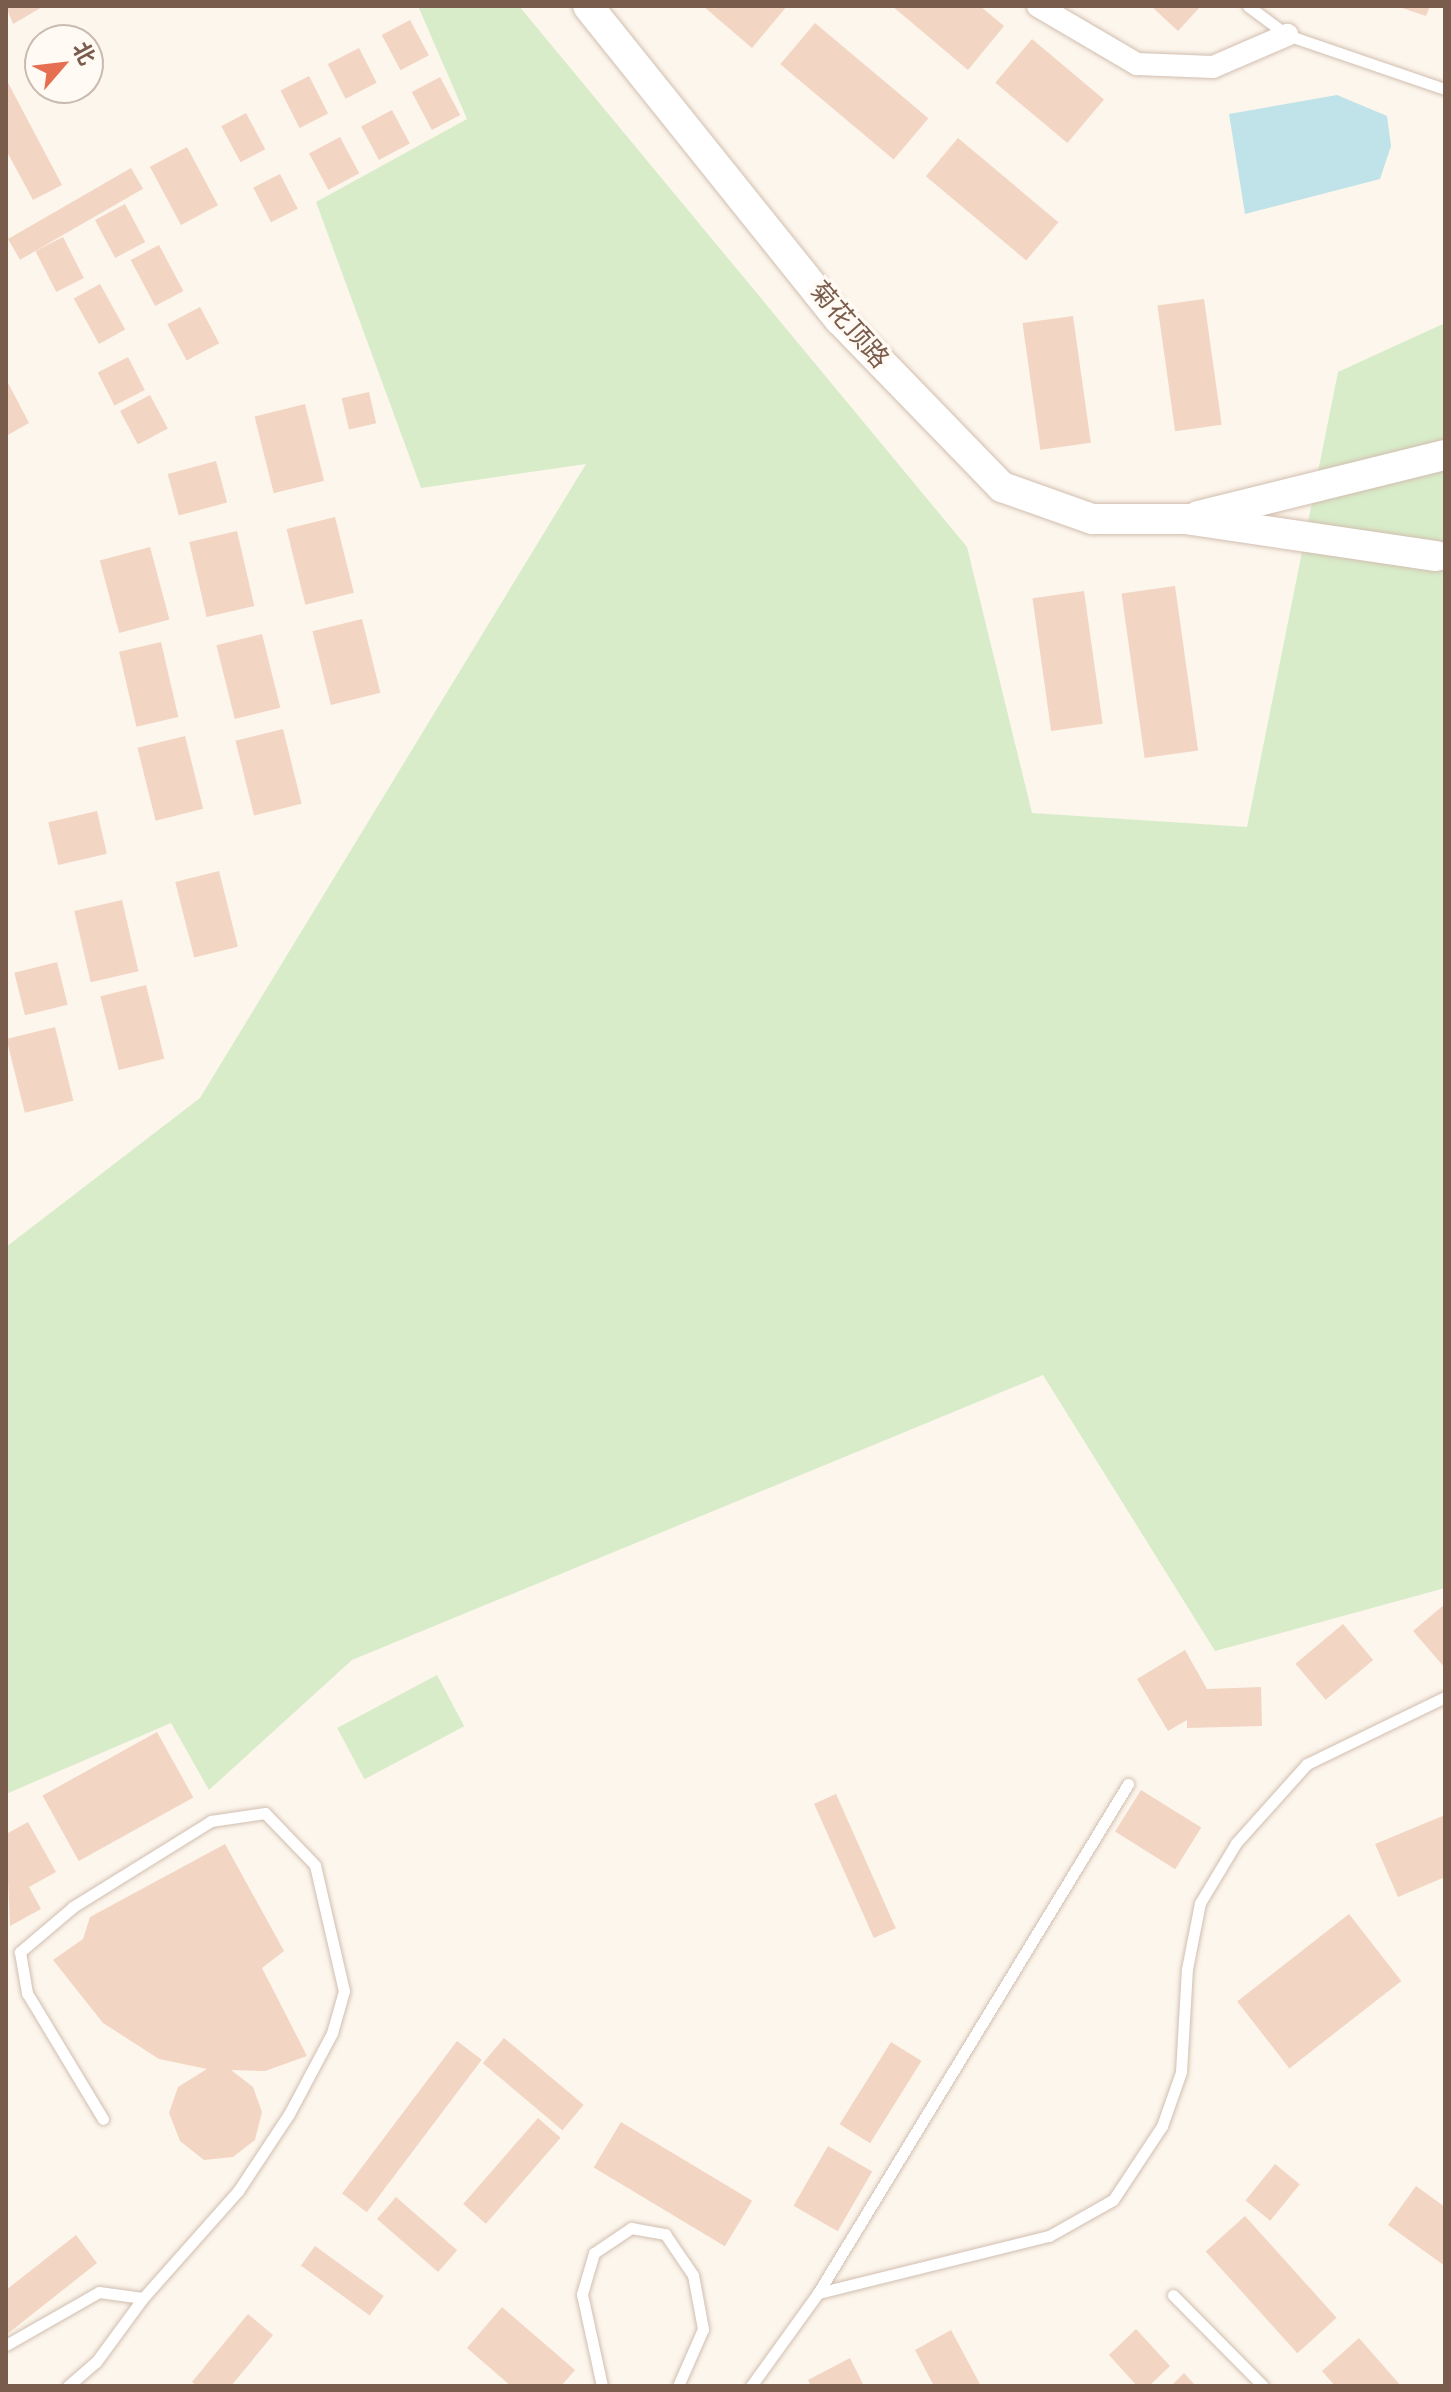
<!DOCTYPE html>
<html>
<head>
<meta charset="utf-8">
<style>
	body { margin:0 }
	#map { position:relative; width:1451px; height:2392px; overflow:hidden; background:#fdf6ec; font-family:Rubik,"Noto Sans SC",sans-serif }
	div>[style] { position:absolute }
	.green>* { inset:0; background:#d8ecc9; transform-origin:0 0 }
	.water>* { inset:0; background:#bfe3e8 }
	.building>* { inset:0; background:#f3d5c3; transform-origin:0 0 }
	.roads { filter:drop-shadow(0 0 2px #d1beb0) drop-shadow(0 0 2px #d1beb0) }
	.lane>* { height:11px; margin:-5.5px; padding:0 5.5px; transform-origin:5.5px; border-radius:5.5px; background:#fff }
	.street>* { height:22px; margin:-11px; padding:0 11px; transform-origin:11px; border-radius:11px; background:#fff }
	.secondary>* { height:30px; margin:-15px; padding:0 15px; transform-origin:15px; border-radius:15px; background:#fff }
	span { translate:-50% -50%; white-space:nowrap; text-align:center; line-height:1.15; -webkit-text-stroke:7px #fffaf3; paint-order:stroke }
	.street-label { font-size:26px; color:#7a5c4d }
	.frame { position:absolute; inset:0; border:8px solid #7a5c4d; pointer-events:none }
	.north { position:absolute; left:24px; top:24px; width:80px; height:80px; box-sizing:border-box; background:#fffaf3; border:2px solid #cabbb1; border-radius:50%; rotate:62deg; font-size:22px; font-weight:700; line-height:32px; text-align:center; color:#7a5c4d }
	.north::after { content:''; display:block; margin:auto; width:28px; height:36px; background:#e76f51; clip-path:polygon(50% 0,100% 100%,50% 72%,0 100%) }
</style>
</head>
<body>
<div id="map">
	<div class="green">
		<i style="clip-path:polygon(418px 6px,519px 6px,967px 547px,1032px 813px,1247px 827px,1338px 372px,1445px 323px,1445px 1588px,1215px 1651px,1043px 1375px,352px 1660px,209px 1790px,171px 1723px,6px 1794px,6px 1247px,200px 1098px,586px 464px,421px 488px,316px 202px,467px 119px)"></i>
		<i style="left:437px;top:1675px;width:58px;height:113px;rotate:62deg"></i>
	</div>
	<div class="water">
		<i style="clip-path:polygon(1337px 95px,1387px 116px,1391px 146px,1380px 179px,1245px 214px,1229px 114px)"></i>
	</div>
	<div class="building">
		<i style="clip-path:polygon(6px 6px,44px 6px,13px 24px)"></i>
		<i style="clip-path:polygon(703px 6px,787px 6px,752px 48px)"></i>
		<i style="clip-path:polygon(892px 6px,980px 6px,1004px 26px,968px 70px)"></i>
		<i style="clip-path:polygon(1151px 6px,1201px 6px,1178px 31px)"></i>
		<i style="clip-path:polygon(1396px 6px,1430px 6px,1426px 16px)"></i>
		<i style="left:410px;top:20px;width:40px;height:32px;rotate:62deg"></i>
		<i style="left:815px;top:23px;width:148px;height:54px;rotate:40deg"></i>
		<i style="left:1032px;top:39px;width:94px;height:57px;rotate:40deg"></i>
		<i style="left:359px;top:48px;width:39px;height:35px;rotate:63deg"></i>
		<i style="left:309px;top:76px;width:42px;height:32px;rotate:63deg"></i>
		<i style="left:440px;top:77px;width:43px;height:32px;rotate:62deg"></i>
		<i style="clip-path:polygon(6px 79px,62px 185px,33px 200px,6px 150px)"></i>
		<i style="left:392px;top:110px;width:38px;height:35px;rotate:62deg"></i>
		<i style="left:246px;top:113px;width:41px;height:28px;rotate:62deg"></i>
		<i style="left:340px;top:137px;width:41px;height:35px;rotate:62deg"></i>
		<i style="left:958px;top:138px;width:131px;height:50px;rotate:40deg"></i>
		<i style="left:187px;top:147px;width:66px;height:42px;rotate:62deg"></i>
		<i style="left:131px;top:168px;width:24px;height:142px;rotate:60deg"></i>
		<i style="left:280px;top:174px;width:39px;height:30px;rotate:63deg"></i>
		<i style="left:125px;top:204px;width:43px;height:34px;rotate:62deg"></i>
		<i style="left:63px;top:237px;width:46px;height:31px;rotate:63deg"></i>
		<i style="left:159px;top:245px;width:52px;height:32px;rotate:62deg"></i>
		<i style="left:100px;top:284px;width:52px;height:30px;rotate:61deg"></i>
		<i style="left:1204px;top:299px;width:127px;height:47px;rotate:82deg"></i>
		<i style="left:200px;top:307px;width:41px;height:37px;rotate:62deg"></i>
		<i style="left:1073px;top:316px;width:128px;height:51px;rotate:82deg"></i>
		<i style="left:128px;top:357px;width:37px;height:34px;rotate:63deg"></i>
		<i style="clip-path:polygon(6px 379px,29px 423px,6px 436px)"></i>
		<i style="left:369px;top:392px;width:32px;height:28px;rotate:77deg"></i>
		<i style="left:150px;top:395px;width:38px;height:34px;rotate:62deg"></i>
		<i style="left:305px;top:404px;width:79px;height:52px;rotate:76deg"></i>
		<i style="left:216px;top:461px;width:43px;height:50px;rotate:75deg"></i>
		<i style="left:335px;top:517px;width:78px;height:50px;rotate:76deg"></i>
		<i style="left:237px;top:531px;width:77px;height:49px;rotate:77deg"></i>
		<i style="left:150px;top:547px;width:75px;height:52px;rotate:75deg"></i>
		<i style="left:1175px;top:586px;width:166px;height:54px;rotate:82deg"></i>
		<i style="left:1084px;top:591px;width:134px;height:52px;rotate:82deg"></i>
		<i style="left:362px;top:619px;width:76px;height:51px;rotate:76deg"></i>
		<i style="left:262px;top:634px;width:76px;height:47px;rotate:76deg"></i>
		<i style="left:161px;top:642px;width:77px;height:43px;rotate:77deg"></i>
		<i style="left:283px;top:729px;width:77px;height:49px;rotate:76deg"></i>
		<i style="left:185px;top:736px;width:75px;height:49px;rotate:76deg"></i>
		<i style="left:97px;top:811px;width:44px;height:50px;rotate:77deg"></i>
		<i style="left:219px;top:871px;width:78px;height:45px;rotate:76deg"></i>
		<i style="left:122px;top:900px;width:73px;height:49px;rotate:77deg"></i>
		<i style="left:57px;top:962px;width:44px;height:44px;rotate:76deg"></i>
		<i style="left:146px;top:985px;width:76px;height:47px;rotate:76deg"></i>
		<i style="left:55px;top:1027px;width:76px;height:50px;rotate:76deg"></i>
		<i style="clip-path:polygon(1445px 1604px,1445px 1668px,1413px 1631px)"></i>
		<i style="left:1343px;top:1624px;width:47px;height:62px;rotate:50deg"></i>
		<i style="clip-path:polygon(1185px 1650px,1207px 1689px,1261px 1687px,1262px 1726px,1187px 1728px,1187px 1720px,1168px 1731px,1137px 1679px)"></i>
		<i style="left:157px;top:1732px;width:75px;height:131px;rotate:61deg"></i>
		<i style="left:1141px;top:1790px;width:71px;height:49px;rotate:32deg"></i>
		<i style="left:836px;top:1794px;width:147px;height:24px;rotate:66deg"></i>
		<i style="clip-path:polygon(1445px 1815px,1445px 1877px,1398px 1897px,1375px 1844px)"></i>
		<i style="clip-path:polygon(28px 1822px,56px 1872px,29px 1887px,41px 1909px,10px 1926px,6px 1834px)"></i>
		<i style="clip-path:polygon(225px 1844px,284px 1951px,262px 1968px,307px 2056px,265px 2071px,231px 2070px,253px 2087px,262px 2112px,255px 2140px,233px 2157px,204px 2160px,180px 2141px,169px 2113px,178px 2087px,207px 2069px,159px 2059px,103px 2023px,53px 1960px,83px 1939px,90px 1917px)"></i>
		<i style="left:1349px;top:1914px;width:85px;height:142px;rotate:52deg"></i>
		<i style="left:504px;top:2038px;width:104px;height:33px;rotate:40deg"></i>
		<i style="left:457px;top:2041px;width:31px;height:191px;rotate:37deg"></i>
		<i style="left:891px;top:2042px;width:36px;height:97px;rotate:32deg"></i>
		<i style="left:538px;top:2118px;width:30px;height:114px;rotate:41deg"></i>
		<i style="left:621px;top:2122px;width:153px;height:53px;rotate:31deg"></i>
		<i style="left:828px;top:2146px;width:51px;height:69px;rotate:30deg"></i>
		<i style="left:1275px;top:2164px;width:32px;height:47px;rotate:39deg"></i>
		<i style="clip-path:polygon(1416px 2186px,1445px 2207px,1445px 2266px,1388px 2225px)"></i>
		<i style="left:396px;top:2197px;width:81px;height:29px;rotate:41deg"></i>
		<i style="left:1245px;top:2216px;width:137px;height:53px;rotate:48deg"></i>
		<i style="clip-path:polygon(76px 2235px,97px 2263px,6px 2335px,6px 2290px)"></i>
		<i style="left:315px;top:2246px;width:85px;height:24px;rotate:36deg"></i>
		<i style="clip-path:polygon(502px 2307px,575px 2370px,561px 2386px,511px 2386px,467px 2348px)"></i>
		<i style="clip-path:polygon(248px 2314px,273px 2335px,231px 2386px,197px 2386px,192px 2382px)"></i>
		<i style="clip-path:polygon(1136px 2329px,1170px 2366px,1149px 2386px,1137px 2386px,1109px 2355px)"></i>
		<i style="clip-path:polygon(951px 2330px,981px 2386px,934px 2386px,915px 2350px)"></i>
		<i style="clip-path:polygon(1359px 2338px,1401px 2386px,1335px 2386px,1322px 2371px)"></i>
		<i style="clip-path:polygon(850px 2358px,864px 2386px,811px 2386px,808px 2380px)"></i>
		<i style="clip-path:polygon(1184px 2373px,1196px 2386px,1171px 2386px)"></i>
	</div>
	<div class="roads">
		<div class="lane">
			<i style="left:1248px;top:6px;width:49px;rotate:36.6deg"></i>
			<i style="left:1287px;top:35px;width:167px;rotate:18.9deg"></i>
			<i style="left:818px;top:2293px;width:238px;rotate:-13.9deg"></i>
			<i style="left:1049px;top:2236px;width:73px;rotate:-29.4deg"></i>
			<i style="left:1113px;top:2200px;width:89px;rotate:-56.5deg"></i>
			<i style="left:1162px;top:2126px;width:57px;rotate:-70.6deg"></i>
			<i style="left:1181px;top:2072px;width:103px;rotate:-86.7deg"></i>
			<i style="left:1187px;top:1969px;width:67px;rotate:-78.9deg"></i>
			<i style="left:1200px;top:1903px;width:70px;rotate:-59deg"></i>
			<i style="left:1236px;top:1843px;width:106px;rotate:-48.1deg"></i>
			<i style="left:1307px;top:1764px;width:153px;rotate:-25.9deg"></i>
			<i style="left:1173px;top:2295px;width:128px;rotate:45.3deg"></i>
			<i style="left:6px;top:2345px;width:107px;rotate:-29.7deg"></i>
			<i style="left:99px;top:2292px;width:44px;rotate:7.8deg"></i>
			<i style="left:68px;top:2386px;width:37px;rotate:-41deg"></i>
			<i style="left:96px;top:2362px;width:79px;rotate:-53.7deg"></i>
			<i style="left:143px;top:2298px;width:143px;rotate:-48.4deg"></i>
			<i style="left:238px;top:2191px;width:92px;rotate:-56.5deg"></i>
			<i style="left:289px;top:2114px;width:92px;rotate:-62deg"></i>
			<i style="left:332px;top:2033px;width:44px;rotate:-74.1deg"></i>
			<i style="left:344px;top:1991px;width:129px;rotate:-103deg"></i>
			<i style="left:315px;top:1865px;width:72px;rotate:-133.9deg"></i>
			<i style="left:265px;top:1813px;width:55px;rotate:171.6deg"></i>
			<i style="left:211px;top:1821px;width:163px;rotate:148.1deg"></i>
			<i style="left:73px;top:1907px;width:70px;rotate:139.7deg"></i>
			<i style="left:20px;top:1952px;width:42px;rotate:80.3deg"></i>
			<i style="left:27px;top:1993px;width:147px;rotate:58.9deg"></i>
			<i style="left:602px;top:2386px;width:94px;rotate:-102.3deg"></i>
			<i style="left:582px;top:2294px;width:43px;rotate:-73.7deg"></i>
			<i style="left:594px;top:2253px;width:45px;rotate:-34deg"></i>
			<i style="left:631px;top:2228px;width:35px;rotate:10deg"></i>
			<i style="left:665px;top:2234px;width:50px;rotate:55.7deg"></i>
			<i style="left:693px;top:2275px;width:55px;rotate:79.5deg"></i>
			<i style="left:703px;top:2329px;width:62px;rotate:113.7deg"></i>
			<i style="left:751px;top:2386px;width:115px;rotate:-54.2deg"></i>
			<i style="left:818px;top:2293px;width:596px;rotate:-58.66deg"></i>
		</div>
		<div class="street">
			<i style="left:1038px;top:6px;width:115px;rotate:30.4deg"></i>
			<i style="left:1137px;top:64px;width:76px;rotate:2.3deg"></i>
			<i style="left:1213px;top:67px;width:81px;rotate:-23.4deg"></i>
		</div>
		<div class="secondary">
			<i style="left:588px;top:6px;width:403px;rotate:51.3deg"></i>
			<i style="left:840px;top:320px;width:233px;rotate:45.9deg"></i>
			<i style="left:1002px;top:487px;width:96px;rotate:19.6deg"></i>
			<i style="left:1092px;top:519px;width:93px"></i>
			<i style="left:1185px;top:519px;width:254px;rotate:8.4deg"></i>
			<i style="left:1198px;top:516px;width:254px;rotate:-13.9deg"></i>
		</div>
	</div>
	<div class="street-label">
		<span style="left:849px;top:325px;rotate:49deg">菊花顶路</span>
	</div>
	<div class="frame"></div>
	<div class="north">北</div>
</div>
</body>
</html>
